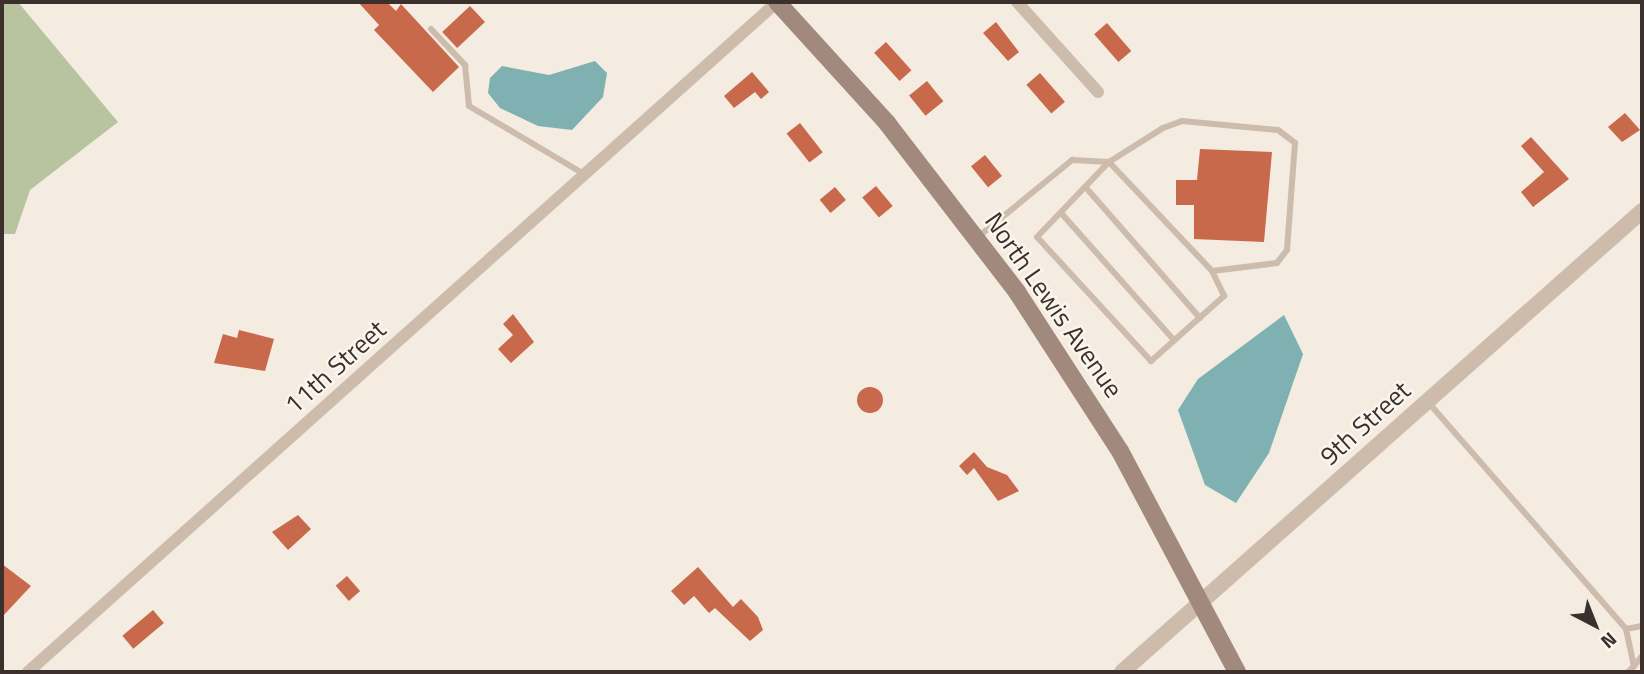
<!DOCTYPE html>
<html>
<head>
<meta charset="utf-8">
<style>
	body { margin:0 }
	#map { position:relative; width:1644px; height:674px; overflow:hidden; background:#f4ebe1; font-family:"Titillium Web",sans-serif }
	div>[style] { position:absolute }
	.green>* { inset:0; background:#b8c4a0 }
	.water>* { inset:0; background:#7fb0b2 }
	.building>* { inset:0; background:#c8694b; transform-origin:0 0 }
	.round { border-radius:50% }
	.service>* { height:6px; margin:-3px; padding:0 3px; transform-origin:3px; border-radius:3px; background:#cdbbac }
	.minor>* { height:12px; margin:-6px; padding:0 6px; transform-origin:6px; border-radius:6px; background:#cdbbac }
	.tertiary>* { height:16px; margin:-8px; padding:0 8px; transform-origin:8px; border-radius:8px; background:#cdbbac }
	.secondary>* { height:18px; margin:-9px; padding:0 9px; transform-origin:9px; border-radius:9px; background:#a18a7d }
	span { translate:-50% -50%; white-space:nowrap; text-align:center; line-height:1.15; -webkit-text-stroke:5px #fbf5ee; paint-order:stroke }
	.street-label { font-size:26px; color:#3b302b }
	.frame { position:absolute; inset:0; border:4px solid #3b302b; pointer-events:none }
	.north { position:absolute; left:1560px; top:590px; width:70px; height:70px; -webkit-text-stroke:5px #fbf5ee; paint-order:stroke; rotate:138deg; font-size:19px; font-weight:700; line-height:28px; text-align:center; color:#3b302b }
	.north::after { content:''; display:block; margin:auto; width:24px; height:32px; background:#3b302b; clip-path:polygon(50% 0,100% 100%,50% 72%,0 100%) }
</style>
</head>
<body>
<div id="map">
	<div class="green">
		<i style="clip-path:polygon(2px 2px,18px 2px,118px 122px,30px 190px,15px 234px,2px 234px)"></i>
	</div>
	<div class="water">
		<i style="clip-path:polygon(595px 61px,607px 73px,603px 97px,572px 130px,538px 126px,500px 108px,488px 93px,490px 78px,502px 66px,549px 75px)"></i>
		<i style="clip-path:polygon(1284px 315px,1303px 354px,1269px 453px,1236px 503px,1205px 485px,1178px 410px,1198px 379px)"></i>
	</div>
	<div class="building">
		<i style="clip-path:polygon(358px 2px,387px 2px,396px 11px,401px 4px,459px 67px,433px 92px,374px 30px,379px 25px)"></i>
		<i style="left:470px;top:6px;width:22px;height:38px;rotate:47deg"></i>
		<i style="clip-path:polygon(996px 22px,1019px 52px,1008px 61px,983px 33px)"></i>
		<i style="left:1107px;top:23px;width:37px;height:17px;rotate:49deg"></i>
		<i style="left:886px;top:42px;width:38px;height:16px;rotate:48deg"></i>
		<i style="clip-path:polygon(752px 72px,769px 92px,761px 99px,755px 92px,734px 108px,724px 96px)"></i>
		<i style="left:1040px;top:73px;width:38px;height:18px;rotate:49deg"></i>
		<i style="left:927px;top:81px;width:26px;height:23px;rotate:51deg"></i>
		<i style="clip-path:polygon(1625px 113px,1640px 130px,1622px 142px,1608px 127px)"></i>
		<i style="left:800px;top:123px;width:37px;height:17px;rotate:52deg"></i>
		<i style="clip-path:polygon(1531px 137px,1569px 179px,1533px 207px,1521px 192px,1544px 172px,1521px 146px)"></i>
		<i style="clip-path:polygon(1200px 149px,1272px 152px,1264px 242px,1194px 239px,1194px 205px,1176px 205px,1176px 180px,1197px 180px)"></i>
		<i style="left:985px;top:155px;width:27px;height:18px;rotate:51deg"></i>
		<i style="left:876px;top:186px;width:26px;height:18px;rotate:50deg"></i>
		<i style="left:835px;top:187px;width:17px;height:20px;rotate:50deg"></i>
		<i style="clip-path:polygon(513px 314px,534px 342px,511px 363px,498px 349px,513px 335px,503px 324px)"></i>
		<i style="clip-path:polygon(239px 330px,274px 339px,265px 371px,214px 363px,223px 334px,237px 338px)"></i>
		<i class="round" style="left:857px;top:387px;width:26px;height:26px"></i>
		<i style="clip-path:polygon(974px 452px,987px 467px,1007px 475px,1019px 491px,998px 501px,974px 468px,967px 475px,959px 466px)"></i>
		<i style="clip-path:polygon(298px 515px,311px 529px,288px 550px,272px 532px)"></i>
		<i style="clip-path:polygon(2px 564px,31px 586px,2px 617px)"></i>
		<i style="clip-path:polygon(698px 567px,733px 607px,741px 599px,758px 617px,763px 630px,750px 641px,715px 608px,709px 613px,694px 596px,684px 605px,671px 591px)"></i>
		<i style="left:347px;top:576px;width:20px;height:15px;rotate:49deg"></i>
		<i style="left:153px;top:610px;width:17px;height:40px;rotate:50deg"></i>
	</div>
	<div class="service">
		<i style="left:431px;top:29px;width:50px;rotate:46.6deg"></i>
		<i style="left:465px;top:65px;width:41px;rotate:84.4deg"></i>
		<i style="left:469px;top:106px;width:134px;rotate:30.6deg"></i>
		<i style="left:1109px;top:162px;width:150px;rotate:46.6deg"></i>
		<i style="left:1212px;top:271px;width:28px;rotate:64deg"></i>
		<i style="left:1224px;top:296px;width:98px;rotate:138.3deg"></i>
		<i style="left:1151px;top:361px;width:168px;rotate:-132.6deg"></i>
		<i style="left:1037px;top:237px;width:104px;rotate:-46.2deg"></i>
		<i style="left:1088px;top:190px;width:170px;rotate:48.8deg"></i>
		<i style="left:1062px;top:214px;width:169px;rotate:48.4deg"></i>
		<i style="left:978px;top:237px;width:122px;rotate:-39.3deg"></i>
		<i style="left:1072px;top:160px;width:37px;rotate:3deg"></i>
		<i style="left:1109px;top:162px;width:64px;rotate:-32.2deg"></i>
		<i style="left:1163px;top:128px;width:20px;rotate:-20deg"></i>
		<i style="left:1182px;top:121px;width:96px;rotate:5.4deg"></i>
		<i style="left:1278px;top:130px;width:21px;rotate:37deg"></i>
		<i style="left:1295px;top:143px;width:107px;rotate:94.3deg"></i>
		<i style="left:1287px;top:250px;width:16px;rotate:128deg"></i>
		<i style="left:1277px;top:263px;width:65px;rotate:173deg"></i>
		<i style="left:1428px;top:402px;width:301px;rotate:48.9deg"></i>
		<i style="left:1626px;top:629px;width:16px;rotate:-11deg"></i>
		<i style="left:1626px;top:629px;width:38px;rotate:78deg"></i>
		<i style="left:1634px;top:666px;width:8px;rotate:135deg"></i>
		<i style="left:1634px;top:666px;width:13px;rotate:-51deg"></i>
	</div>
	<div class="minor">
		<i style="left:1017px;top:2px;width:121px;rotate:48deg"></i>
		<i style="left:28px;top:672px;width:1005px;rotate:-41.81deg"></i>
	</div>
	<div class="tertiary">
		<i style="left:1122px;top:672px;width:695px;rotate:-41.56deg"></i>
	</div>
	<div class="secondary">
		<i style="left:777px;top:2px;width:164px;rotate:47.7deg"></i>
		<i style="left:887px;top:123px;width:213px;rotate:52.4deg"></i>
		<i style="left:1017px;top:292px;width:189px;rotate:57.1deg"></i>
		<i style="left:1120px;top:451px;width:250px;rotate:62.1deg"></i>
	</div>
	<div class="street-label">
		<span style="left:1054px;top:305px;rotate:55deg">North Lewis Avenue</span>
		<span style="left:335px;top:367px;rotate:-42deg">11th Street</span>
		<span style="left:1365px;top:423px;rotate:-42deg">9th Street</span>
	</div>
	<div class="frame"></div>
	<div class="north">N</div>
</div>
</body>
</html>
